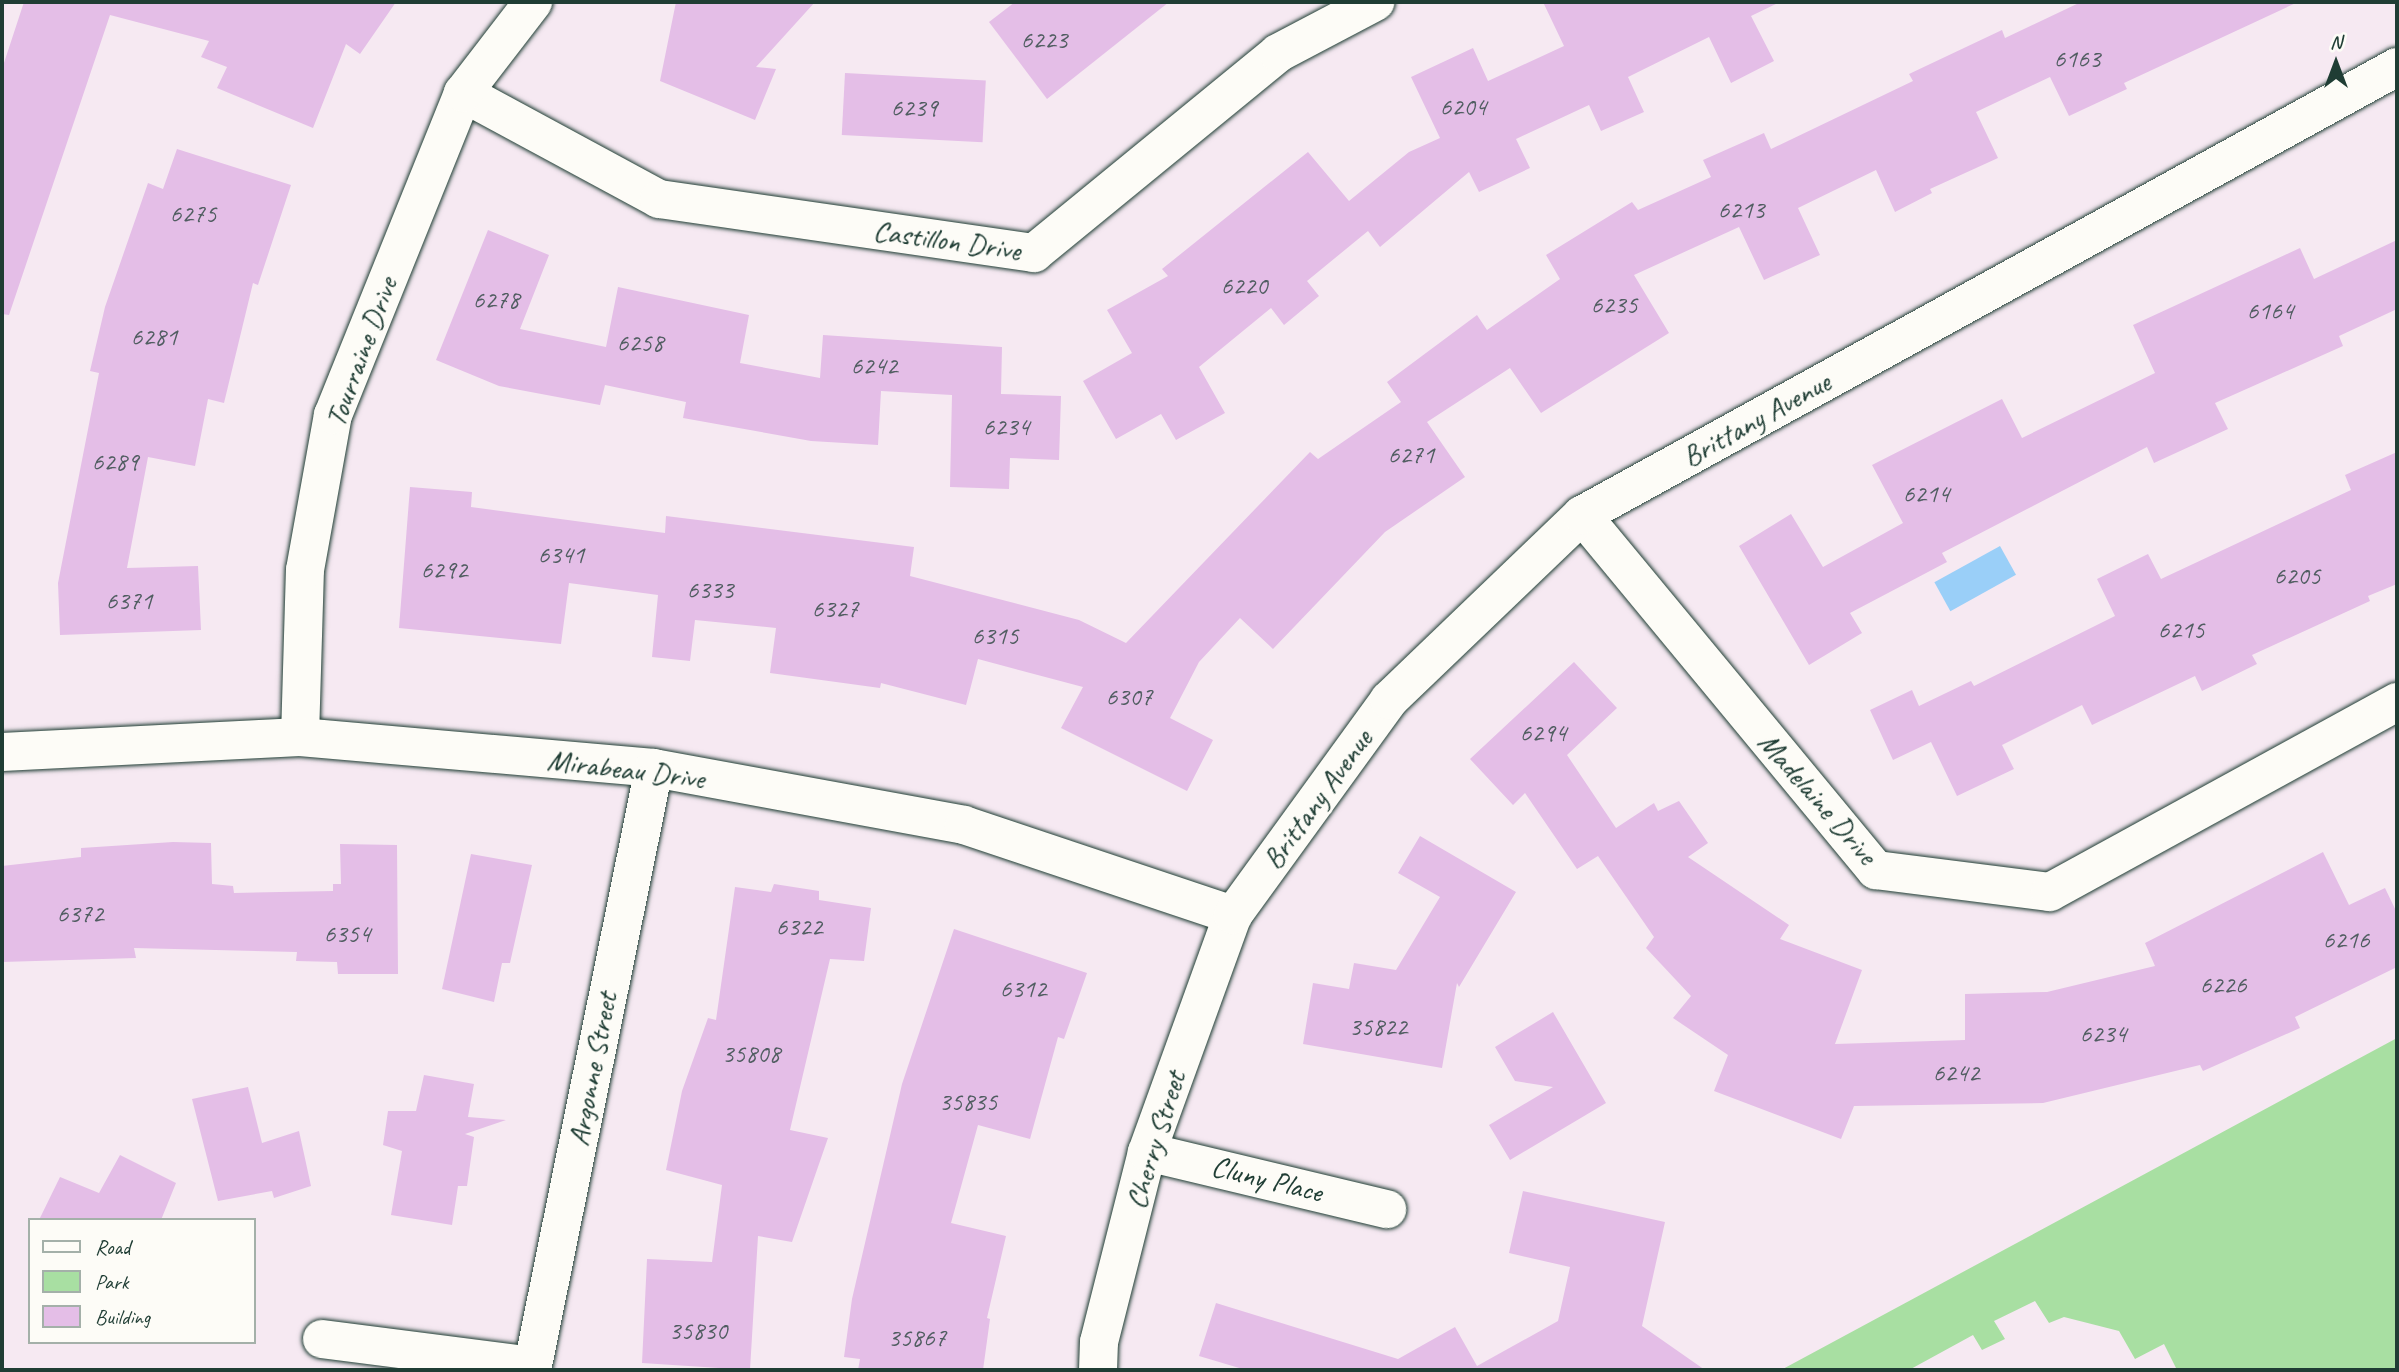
<!DOCTYPE html>
<html>
<head>
<meta charset="utf-8">
<style>
	body { margin:0 }
	#map { position:relative; width:2399px; height:1372px; overflow:hidden; background:#f6e9f2; font-family:Caveat,sans-serif }
	div>[style] { position:absolute }
	.green>* { inset:0; background:#a8dfa2 }
	.water>* { inset:0; background:#9acff8; transform-origin:0 0 }
	.building>* { inset:0; background:#e4bee7; transform-origin:0 0 }
	.roads { filter:drop-shadow(0 0 2px #1f3d34) drop-shadow(0 0 2px #1f3d34) }
	.street>* { height:38px; margin:-19px; padding:0 19px; transform-origin:19px; border-radius:19px; background:#fdfcf7 }
	.secondary>* { height:38px; margin:-19px; padding:0 19px; transform-origin:19px; border-radius:19px; background:#fdfcf7 }
	span { translate:-50% -50%; white-space:nowrap; text-align:center; line-height:1.15; -webkit-text-stroke:5px #fdfcf7; paint-order:stroke }
	.number-label { font-size:26px; color:#505d61 }
	.number-label span { -webkit-text-stroke-width:0 }
	.street-label { font-size:30px; color:#1f3d34 }
	.frame { position:absolute; inset:0; border:4px solid #1f3d34; pointer-events:none }
	.legend { position:absolute; left:28px; top:1218px; width:228px; height:126px; box-sizing:border-box; background:#fdfcf7; border:2px solid #a4b0a9; margin:0; padding:9px 12px; list-style:none; font-size:21px; color:#1f3d34 }
	.legend li { display:flex; align-items:center; gap:14px; height:35px }
	.legend b { width:35px; border:2px solid #a4b0a9 }
	.north { position:absolute; left:2301px; top:28px; width:70px; height:70px; -webkit-text-stroke:5px #fdfcf7; paint-order:stroke; rotate:0deg; font-size:19px; font-weight:700; line-height:28px; text-align:center; color:#1f3d34 }
	.north::after { content:''; display:block; margin:auto; width:24px; height:32px; background:#1f3d34; clip-path:polygon(50% 0,100% 100%,50% 72%,0 100%) }
</style>
</head>
<body>
<div id="map">
	<div class="green">
		<i style="clip-path:polygon(2397px 1038px,2397px 1370px,2177px 1370px,2164px 1344px,2135px 1359px,2119px 1331px,2064px 1317px,2049px 1323px,2035px 1301px,1994px 1321px,2005px 1339px,1982px 1350px,1973px 1335px,1909px 1370px,1781px 1370px)"></i>
	</div>
	<div class="water">
		<i style="left:2000px;top:546px;width:33px;height:75px;rotate:61deg"></i>
	</div>
	<div class="building">
		<i style="clip-path:polygon(24px 2px,396px 2px,360px 54px,346px 44px,313px 128px,217px 88px,227px 67px,201px 57px,209px 41px,110px 15px,9px 315px,2px 314px,2px 69px)"></i>
		<i style="clip-path:polygon(676px 2px,815px 2px,756px 67px,776px 69px,755px 120px,660px 81px)"></i>
		<i style="clip-path:polygon(1015px 2px,1169px 2px,1047px 99px,989px 22px)"></i>
		<i style="clip-path:polygon(1543px 2px,1780px 2px,1751px 16px,1774px 61px,1731px 83px,1709px 37px,1628px 77px,1644px 112px,1601px 131px,1589px 105px,1516px 139px,1530px 168px,1479px 192px,1469px 172px,1380px 247px,1368px 231px,1307px 281px,1319px 296px,1284px 325px,1271px 308px,1199px 367px,1225px 413px,1176px 440px,1161px 414px,1116px 439px,1083px 381px,1132px 353px,1107px 310px,1168px 276px,1162px 269px,1308px 152px,1349px 201px,1409px 152px,1440px 138px,1411px 77px,1473px 48px,1488px 81px,1564px 46px)"></i>
		<i style="clip-path:polygon(2081px 2px,2298px 2px,2124px 83px,2127px 89px,2069px 116px,2050px 77px,1976px 112px,1998px 158px,1930px 189px,1932px 193px,1895px 212px,1876px 170px,1798px 208px,1820px 255px,1764px 280px,1739px 227px,1634px 275px,1669px 333px,1541px 413px,1510px 368px,1427px 422px,1465px 477px,1385px 532px,1273px 649px,1240px 618px,1199px 662px,1170px 718px,1213px 740px,1187px 791px,1061px 728px,1083px 687px,978px 659px,966px 705px,881px 683px,880px 688px,770px 673px,776px 628px,695px 620px,690px 661px,652px 657px,658px 595px,569px 583px,561px 644px,399px 628px,410px 487px,472px 492px,471px 507px,665px 533px,666px 516px,914px 547px,910px 576px,1079px 620px,1126px 643px,1310px 452px,1318px 459px,1401px 402px,1387px 382px,1477px 315px,1487px 330px,1560px 279px,1546px 255px,1632px 202px,1638px 210px,1711px 177px,1703px 160px,1764px 133px,1771px 149px,1913px 81px,1909px 74px,2002px 30px,2005px 38px)"></i>
		<i style="left:845px;top:73px;width:141px;height:62px;rotate:3deg"></i>
		<i style="clip-path:polygon(177px 149px,291px 185px,258px 285px,253px 283px,224px 403px,208px 399px,195px 466px,148px 457px,127px 568px,198px 566px,201px 630px,60px 635px,58px 583px,99px 373px,90px 371px,105px 307px,148px 183px,163px 189px)"></i>
		<i style="clip-path:polygon(488px 230px,549px 255px,520px 329px,606px 347px,618px 287px,749px 315px,740px 363px,820px 378px,823px 335px,1002px 347px,1001px 394px,1061px 396px,1059px 460px,1010px 458px,1009px 489px,950px 487px,952px 395px,881px 391px,878px 445px,811px 441px,683px 418px,686px 402px,605px 385px,600px 405px,499px 386px,436px 360px)"></i>
		<i style="clip-path:polygon(2397px 240px,2397px 309px,2339px 336px,2343px 346px,2215px 403px,2228px 429px,2154px 463px,2147px 447px,1942px 553px,1947px 562px,1850px 613px,1862px 633px,1809px 665px,1739px 546px,1791px 514px,1823px 567px,1903px 523px,1872px 465px,2002px 399px,2022px 438px,2155px 373px,2133px 325px,2300px 248px,2314px 279px)"></i>
		<i style="clip-path:polygon(2397px 452px,2397px 584px,2368px 596px,2370px 601px,2252px 655px,2257px 664px,2202px 691px,2195px 676px,2092px 725px,2082px 705px,2002px 745px,2014px 769px,1957px 796px,1931px 742px,1893px 760px,1870px 710px,1912px 690px,1919px 706px,1971px 681px,1974px 686px,2115px 616px,2097px 579px,2148px 554px,2161px 579px,2351px 490px,2345px 475px)"></i>
		<i style="clip-path:polygon(1574px 662px,1617px 708px,1567px 755px,1616px 828px,1654px 803px,1658px 811px,1679px 801px,1708px 843px,1688px 857px,1789px 925px,1780px 939px,1862px 970px,1835px 1044px,1965px 1040px,1965px 994px,2047px 992px,2155px 966px,2145px 943px,2323px 852px,2349px 905px,2385px 888px,2397px 913px,2397px 967px,2295px 1017px,2300px 1028px,2203px 1071px,2200px 1065px,2043px 1103px,1854px 1106px,1841px 1139px,1714px 1091px,1728px 1055px,1673px 1018px,1691px 996px,1646px 948px,1654px 937px,1598px 856px,1577px 869px,1525px 793px,1513px 805px,1470px 759px)"></i>
		<i style="clip-path:polygon(1420px 836px,1516px 892px,1459px 987px,1457px 983px,1442px 1068px,1303px 1044px,1313px 983px,1349px 989px,1354px 963px,1396px 970px,1440px 897px,1398px 873px)"></i>
		<i style="clip-path:polygon(173px 842px,211px 843px,212px 884px,233px 886px,234px 893px,333px 891px,333px 884px,341px 884px,340px 844px,397px 845px,398px 974px,338px 974px,337px 962px,296px 961px,297px 952px,134px 948px,136px 958px,2px 962px,2px 866px,81px 857px,81px 848px)"></i>
		<i style="clip-path:polygon(471px 854px,532px 865px,510px 963px,502px 963px,494px 1002px,442px 989px)"></i>
		<i style="clip-path:polygon(774px 884px,819px 891px,819px 900px,871px 908px,864px 961px,830px 959px,790px 1130px,828px 1138px,792px 1242px,758px 1236px,750px 1370px,642px 1363px,647px 1259px,712px 1262px,722px 1185px,666px 1170px,682px 1091px,708px 1018px,716px 1020px,735px 887px,771px 892px)"></i>
		<i style="clip-path:polygon(954px 929px,1087px 973px,1064px 1039px,1058px 1037px,1030px 1139px,978px 1125px,951px 1223px,1006px 1236px,987px 1318px,990px 1319px,983px 1370px,858px 1370px,860px 1359px,844px 1357px,852px 1299px,902px 1084px)"></i>
		<i style="clip-path:polygon(1553px 1012px,1606px 1103px,1510px 1160px,1489px 1125px,1553px 1087px,1515px 1081px,1495px 1047px)"></i>
		<i style="clip-path:polygon(424px 1075px,474px 1084px,468px 1117px,506px 1120px,465px 1134px,474px 1137px,467px 1186px,458px 1186px,452px 1225px,391px 1215px,402px 1151px,383px 1145px,388px 1111px,416px 1111px)"></i>
		<i style="clip-path:polygon(248px 1087px,262px 1143px,299px 1131px,311px 1186px,274px 1198px,272px 1191px,218px 1201px,192px 1099px)"></i>
		<i style="clip-path:polygon(120px 1155px,176px 1183px,161px 1220px,39px 1220px,60px 1177px,99px 1193px)"></i>
		<i style="clip-path:polygon(1523px 1191px,1665px 1222px,1642px 1326px,1705px 1370px,1246px 1370px,1199px 1356px,1216px 1303px,1398px 1359px,1455px 1327px,1477px 1366px,1558px 1321px,1570px 1267px,1509px 1253px)"></i>
	</div>
	<div class="roads">
		<div class="street">
			<i style="left:463px;top:93px;width:223px;rotate:28.4deg"></i>
			<i style="left:659px;top:199px;width:379px;rotate:8.2deg"></i>
			<i style="left:1034px;top:253px;width:315px;rotate:-39.3deg"></i>
			<i style="left:1278px;top:53px;width:110px;rotate:-27.7deg"></i>
			<i style="left:1582px;top:515px;width:461px;rotate:50.4deg"></i>
			<i style="left:1876px;top:870px;width:175px;rotate:7.2deg"></i>
			<i style="left:2050px;top:892px;width:396px;rotate:-28.7deg"></i>
			<i style="left:300px;top:737px;width:167px;rotate:-88.3deg"></i>
			<i style="left:305px;top:570px;width:158px;rotate:-79.8deg"></i>
			<i style="left:333px;top:415px;width:347px;rotate:-68deg"></i>
			<i style="left:463px;top:93px;width:115px;rotate:-52.4deg"></i>
			<i style="left:2px;top:752px;width:298px;rotate:-2.9deg"></i>
			<i style="left:300px;top:737px;width:355px;rotate:5deg"></i>
			<i style="left:654px;top:768px;width:315px;rotate:10.4deg"></i>
			<i style="left:964px;top:825px;width:284px;rotate:18.5deg"></i>
			<i style="left:1147px;top:1152px;width:247px;rotate:13.4deg"></i>
			<i style="left:322px;top:1339px;width:212px;rotate:7.3deg"></i>
			<i style="left:532px;top:1370px;width:614px;rotate:-78.54deg"></i>
		</div>
		<div class="secondary">
			<i style="left:1098px;top:1370px;width:28px;rotate:-88deg"></i>
			<i style="left:1099px;top:1342px;width:196px;rotate:-75.8deg"></i>
			<i style="left:1147px;top:1152px;width:252px;rotate:-70.1deg"></i>
			<i style="left:1233px;top:915px;width:266px;rotate:-54deg"></i>
			<i style="left:1389px;top:700px;width:267px;rotate:-43.8deg"></i>
			<i style="left:1582px;top:515px;width:930px;rotate:-28.8deg"></i>
		</div>
	</div>
	<div class="number-label">
		<span style="left:1044px;top:40px">6223</span>
		<span style="left:2077px;top:59px">6163</span>
		<span style="left:1463px;top:107px">6204</span>
		<span style="left:914px;top:108px">6239</span>
		<span style="left:1741px;top:210px">6213</span>
		<span style="left:193px;top:214px">6275</span>
		<span style="left:1244px;top:286px">6220</span>
		<span style="left:496px;top:300px">6278</span>
		<span style="left:1614px;top:305px">6235</span>
		<span style="left:2270px;top:311px">6164</span>
		<span style="left:154px;top:337px">6281</span>
		<span style="left:640px;top:343px">6258</span>
		<span style="left:874px;top:366px">6242</span>
		<span style="left:1006px;top:427px">6234</span>
		<span style="left:1411px;top:455px">6271</span>
		<span style="left:115px;top:462px">6289</span>
		<span style="left:1926px;top:494px">6214</span>
		<span style="left:561px;top:555px">6341</span>
		<span style="left:444px;top:570px">6292</span>
		<span style="left:2297px;top:576px">6205</span>
		<span style="left:710px;top:590px">6333</span>
		<span style="left:129px;top:601px">6371</span>
		<span style="left:835px;top:609px">6327</span>
		<span style="left:2181px;top:630px">6215</span>
		<span style="left:995px;top:636px">6315</span>
		<span style="left:1129px;top:697px">6307</span>
		<span style="left:1543px;top:733px">6294</span>
		<span style="left:80px;top:914px">6372</span>
		<span style="left:799px;top:927px">6322</span>
		<span style="left:347px;top:934px">6354</span>
		<span style="left:2346px;top:940px">6216</span>
		<span style="left:2223px;top:985px">6226</span>
		<span style="left:1023px;top:989px">6312</span>
		<span style="left:1378px;top:1027px">35822</span>
		<span style="left:2103px;top:1034px">6234</span>
		<span style="left:751px;top:1054px">35808</span>
		<span style="left:1956px;top:1073px">6242</span>
		<span style="left:968px;top:1102px">35835</span>
		<span style="left:698px;top:1331px">35830</span>
		<span style="left:917px;top:1338px">35867</span>
	</div>
	<div class="street-label">
		<span style="left:947px;top:240px;rotate:8deg">Castillon Drive</span>
		<span style="left:361px;top:352px;rotate:-70deg">Tourraine Drive</span>
		<span style="left:1756px;top:419px;rotate:-29deg">Brittany Avenue</span>
		<span style="left:626px;top:769px;rotate:7deg">Mirabeau Drive</span>
		<span style="left:1818px;top:798px;rotate:49deg">Madelaine Drive</span>
		<span style="left:1317px;top:799px;rotate:-54deg">Brittany Avenue</span>
		<span style="left:592px;top:1069px;rotate:-79deg">Argonne Street</span>
		<span style="left:1155px;top:1140px;rotate:-73deg">Cherry Street</span>
		<span style="left:1267px;top:1179px;rotate:14deg">Cluny Place</span>
	</div>
	<div class="frame"></div>
	<ul class="legend">
	<li><b style="height:9px;background:#fdfcf7"></b>Road</li>
	<li><b style="height:19px;background:#a8dfa2"></b>Park</li>
	<li><b style="height:19px;background:#e4bee7"></b>Building</li>
	</ul>
	<div class="north">N</div>
</div>
</body>
</html>
